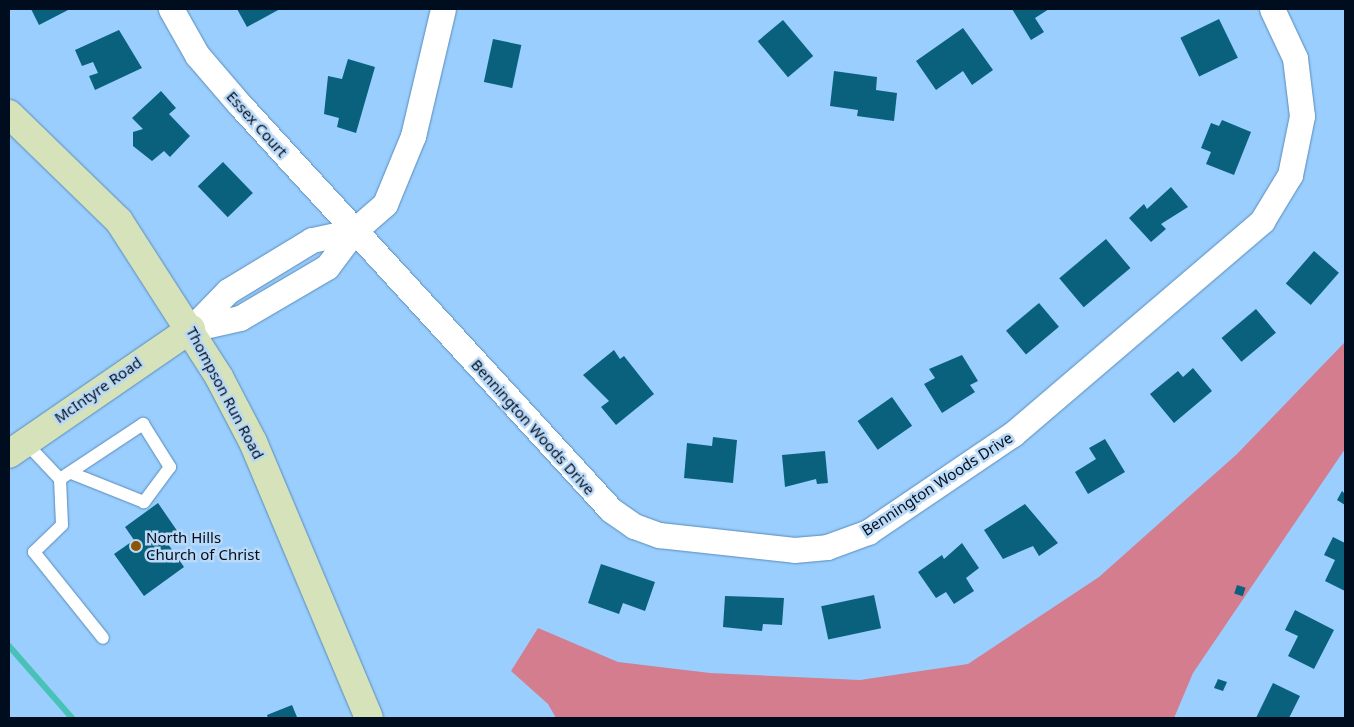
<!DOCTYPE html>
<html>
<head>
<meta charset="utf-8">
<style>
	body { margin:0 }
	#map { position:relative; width:1354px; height:727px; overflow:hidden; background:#9acefe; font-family:"Noto Sans",sans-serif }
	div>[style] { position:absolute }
	.forest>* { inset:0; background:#d37d8e }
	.stream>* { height:6px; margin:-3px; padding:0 3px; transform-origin:3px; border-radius:3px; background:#48c1b7 }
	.building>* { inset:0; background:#09617d; transform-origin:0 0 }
	.roads { filter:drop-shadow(0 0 1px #5a8cb9) drop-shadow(0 0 1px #5a8cb9) }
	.lane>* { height:12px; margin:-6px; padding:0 6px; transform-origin:6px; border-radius:6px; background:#fff }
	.street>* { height:25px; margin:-12.5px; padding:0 12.5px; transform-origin:12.5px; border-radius:12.5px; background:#fff }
	.secondary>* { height:28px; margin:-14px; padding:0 14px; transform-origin:14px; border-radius:14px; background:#d5e2ba }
	.dots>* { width:14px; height:14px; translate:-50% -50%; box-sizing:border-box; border:2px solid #bad9f6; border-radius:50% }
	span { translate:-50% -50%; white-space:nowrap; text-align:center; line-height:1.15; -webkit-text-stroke:5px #bad9f6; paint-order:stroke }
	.street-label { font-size:15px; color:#000d1e }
	.poi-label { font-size:15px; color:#000d1e }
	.left { translate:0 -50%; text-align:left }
	.frame { position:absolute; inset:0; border:10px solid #000d1e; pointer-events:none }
</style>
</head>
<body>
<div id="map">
	<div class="forest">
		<i style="clip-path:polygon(1345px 342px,1345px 449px,1193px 673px,1174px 718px,556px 718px,548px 704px,511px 671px,538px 628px,618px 662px,710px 673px,860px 680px,968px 664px,1099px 577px,1237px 454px)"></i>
	</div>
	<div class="stream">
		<i style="left:9px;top:646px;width:96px;rotate:48.8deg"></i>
	</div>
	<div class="building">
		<i style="clip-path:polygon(31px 9px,70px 9px,39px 25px)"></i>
		<i style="clip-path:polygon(237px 9px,280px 9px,247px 27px)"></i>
		<i style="clip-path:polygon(1012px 9px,1049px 9px,1035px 18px,1044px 32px,1031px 40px)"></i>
		<i style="left:1219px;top:19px;width:43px;height:43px;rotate:64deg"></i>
		<i style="left:783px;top:20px;width:47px;height:33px;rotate:50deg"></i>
		<i style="clip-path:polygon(963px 28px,993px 70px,972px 85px,963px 71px,936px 90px,916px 61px)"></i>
		<i style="clip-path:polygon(119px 30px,142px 68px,95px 90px,89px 76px,98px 73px,93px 62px,82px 66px,75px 50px)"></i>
		<i style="left:493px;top:39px;width:29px;height:44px;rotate:12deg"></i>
		<i style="clip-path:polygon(348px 59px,375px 67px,356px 133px,337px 127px,339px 118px,324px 114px,328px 76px,342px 79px)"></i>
		<i style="clip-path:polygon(834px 71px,877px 77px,876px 90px,897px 93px,894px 121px,857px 116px,858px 110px,830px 106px)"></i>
		<i style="clip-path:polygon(161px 91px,176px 108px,169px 114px,190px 136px,170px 157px,164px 151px,152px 161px,133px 146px,133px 132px,143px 129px,132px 118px)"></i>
		<i style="clip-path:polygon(1222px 120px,1251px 132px,1234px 175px,1206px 164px,1211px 152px,1201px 148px,1211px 123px,1219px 126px)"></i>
		<i style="left:223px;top:162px;width:43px;height:35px;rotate:46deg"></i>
		<i style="clip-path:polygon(1171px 187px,1188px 207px,1161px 224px,1166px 229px,1151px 242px,1129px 218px,1144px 204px,1147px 209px)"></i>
		<i style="left:1106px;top:239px;width:38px;height:61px;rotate:50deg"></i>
		<i style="left:1314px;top:251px;width:33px;height:43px;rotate:41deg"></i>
		<i style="left:1039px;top:303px;width:31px;height:43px;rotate:50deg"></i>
		<i style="left:1256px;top:309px;width:31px;height:45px;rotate:50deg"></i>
		<i style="clip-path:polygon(614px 350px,620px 359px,624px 356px,654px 394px,616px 425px,601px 407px,609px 401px,583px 375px)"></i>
		<i style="clip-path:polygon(962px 355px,978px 381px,970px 385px,975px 392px,942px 413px,924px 384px,935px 378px,929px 369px)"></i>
		<i style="clip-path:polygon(1193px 368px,1212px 391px,1174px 423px,1150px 394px,1178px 371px,1183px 377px)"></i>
		<i style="left:892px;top:397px;width:35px;height:42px;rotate:55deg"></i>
		<i style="clip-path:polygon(713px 437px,737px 440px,733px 483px,684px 478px,687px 443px,712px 446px)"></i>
		<i style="clip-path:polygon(1105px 439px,1125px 472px,1088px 494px,1075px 472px,1096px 459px,1089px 448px)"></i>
		<i style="clip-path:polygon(825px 451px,828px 483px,817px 484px,816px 479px,785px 487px,782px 455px)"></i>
		<i style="clip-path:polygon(1342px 491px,1345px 494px,1345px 505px,1337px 500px)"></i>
		<i style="clip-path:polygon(158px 503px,180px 535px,168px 544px,184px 567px,144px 596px,114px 554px,134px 540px,125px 527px)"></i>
		<i style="clip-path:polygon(1025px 504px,1058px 543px,1039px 556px,1033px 546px,1003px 559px,984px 530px)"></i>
		<i style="clip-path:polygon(1333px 537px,1345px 543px,1345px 591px,1325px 581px,1335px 560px,1324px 555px)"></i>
		<i style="clip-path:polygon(962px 543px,979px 568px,966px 578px,974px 591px,954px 604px,946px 592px,936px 598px,918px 572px,942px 555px,944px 559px)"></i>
		<i style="clip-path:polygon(601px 564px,655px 582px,645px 611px,623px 603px,619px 614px,588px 603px)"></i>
		<i style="left:1237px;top:585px;width:9px;height:9px;rotate:18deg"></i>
		<i style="left:874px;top:595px;width:34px;height:54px;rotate:78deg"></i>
		<i style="clip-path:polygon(725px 596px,784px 598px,782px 625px,763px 624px,762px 631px,723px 627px)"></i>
		<i style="clip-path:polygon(1295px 610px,1334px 630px,1314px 669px,1288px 656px,1298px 636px,1285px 630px)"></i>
		<i style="clip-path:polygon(1218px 679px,1227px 682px,1223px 691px,1214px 688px)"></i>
		<i style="clip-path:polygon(1273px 683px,1300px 696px,1289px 718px,1256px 718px)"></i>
		<i style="clip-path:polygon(292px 705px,297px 717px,304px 718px,268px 718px,267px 715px)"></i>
	</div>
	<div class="roads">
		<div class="lane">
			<i style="left:25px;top:442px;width:51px;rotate:46.6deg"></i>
			<i style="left:60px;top:479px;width:100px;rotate:-33.5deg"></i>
			<i style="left:143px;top:424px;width:51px;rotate:57.9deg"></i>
			<i style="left:170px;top:467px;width:44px;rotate:126.6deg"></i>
			<i style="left:144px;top:502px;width:79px;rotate:-158.3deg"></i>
			<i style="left:60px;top:479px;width:46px;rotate:87.5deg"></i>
			<i style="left:62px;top:525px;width:39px;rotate:136deg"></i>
			<i style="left:34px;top:552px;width:110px;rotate:51.3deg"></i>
		</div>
		<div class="street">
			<i style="left:171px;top:9px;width:53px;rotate:60.5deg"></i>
			<i style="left:197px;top:55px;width:66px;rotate:49.3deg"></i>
			<i style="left:240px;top:105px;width:549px;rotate:47.51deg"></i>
			<i style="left:611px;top:510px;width:28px;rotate:35deg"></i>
			<i style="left:634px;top:526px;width:27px;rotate:20deg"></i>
			<i style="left:659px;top:535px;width:136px;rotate:6.3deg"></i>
			<i style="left:794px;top:550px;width:33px;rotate:-5deg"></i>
			<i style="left:827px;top:547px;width:44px;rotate:-20.1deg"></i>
			<i style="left:868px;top:532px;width:175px;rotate:-34.1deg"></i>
			<i style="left:1013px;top:434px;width:328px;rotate:-40.5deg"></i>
			<i style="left:1262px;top:221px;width:54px;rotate:-58.7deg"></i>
			<i style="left:1290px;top:175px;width:60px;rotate:-78.5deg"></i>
			<i style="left:1302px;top:116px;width:58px;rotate:-96.9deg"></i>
			<i style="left:1295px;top:58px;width:54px;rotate:-115.1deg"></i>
			<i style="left:191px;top:329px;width:50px;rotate:-12.7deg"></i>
			<i style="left:240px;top:318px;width:101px;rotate:-30.4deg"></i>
			<i style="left:327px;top:267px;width:45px;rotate:-53.1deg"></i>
			<i style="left:354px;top:231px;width:41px;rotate:-41.1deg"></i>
			<i style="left:385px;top:204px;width:74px;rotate:-67.6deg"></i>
			<i style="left:413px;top:136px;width:130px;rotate:-76.7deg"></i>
			<i style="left:191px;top:329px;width:53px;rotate:-45.8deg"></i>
			<i style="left:228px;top:291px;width:98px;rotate:-31.3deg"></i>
			<i style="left:312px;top:240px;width:43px;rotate:-12.1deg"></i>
		</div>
		<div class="secondary">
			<i style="left:9px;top:114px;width:153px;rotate:44.2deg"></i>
			<i style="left:119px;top:221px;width:185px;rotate:57.3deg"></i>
			<i style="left:219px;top:377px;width:73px;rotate:62.4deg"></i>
			<i style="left:253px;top:442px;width:299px;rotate:67.2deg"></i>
			<i style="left:9px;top:454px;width:221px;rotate:-34.5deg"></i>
		</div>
	</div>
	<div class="dots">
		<i style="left:136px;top:546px;background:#8b5505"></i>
	</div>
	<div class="street-label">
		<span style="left:257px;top:124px;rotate:48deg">Essex Court</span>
		<span style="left:98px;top:390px;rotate:-35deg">McIntyre Road</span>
		<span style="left:225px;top:393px;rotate:62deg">Thompson Run Road</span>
		<span style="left:533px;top:427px;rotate:48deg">Bennington Woods Drive</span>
		<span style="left:937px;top:484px;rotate:-33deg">Bennington Woods Drive</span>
	</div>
	<div class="poi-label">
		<span class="left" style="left:146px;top:546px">North Hills<br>Church of Christ</span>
	</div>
	<div class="frame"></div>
</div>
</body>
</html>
